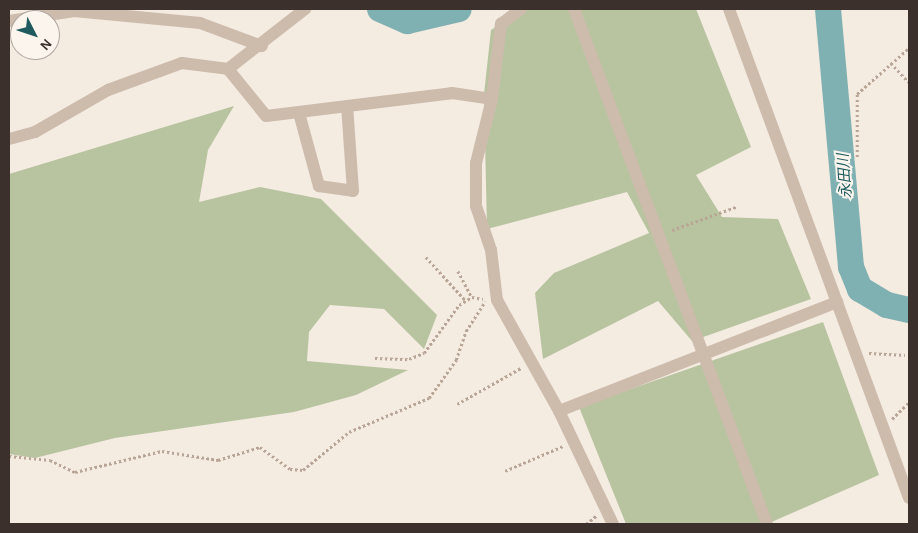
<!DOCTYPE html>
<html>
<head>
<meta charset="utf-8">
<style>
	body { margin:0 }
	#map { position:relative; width:918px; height:533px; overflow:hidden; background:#f4ebe1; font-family:"Alegreya Sans","Noto Sans JP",sans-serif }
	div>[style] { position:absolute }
	.green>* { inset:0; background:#b8c4a0 }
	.river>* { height:26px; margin:-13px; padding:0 13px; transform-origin:13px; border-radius:13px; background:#7fb0b2 }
	.path>* { height:2.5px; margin-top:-1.25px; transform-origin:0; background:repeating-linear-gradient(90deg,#b9a596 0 2.5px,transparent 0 5px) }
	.minor>* { height:12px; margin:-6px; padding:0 6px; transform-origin:6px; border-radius:6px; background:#cdbbac }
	span { translate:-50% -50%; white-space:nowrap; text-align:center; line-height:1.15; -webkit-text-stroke:4px #fbf5ee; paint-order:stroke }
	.water-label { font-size:15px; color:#1f5a5e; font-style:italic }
	.frame { position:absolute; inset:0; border:10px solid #3b302b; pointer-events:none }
	.north { position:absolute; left:10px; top:10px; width:50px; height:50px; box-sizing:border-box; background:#fbf5ee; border:1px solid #aea6a0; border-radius:50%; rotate:131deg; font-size:14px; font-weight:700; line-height:20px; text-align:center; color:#3b302b }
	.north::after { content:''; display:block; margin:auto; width:18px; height:22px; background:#1f5a5e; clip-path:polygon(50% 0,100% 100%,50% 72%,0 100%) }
</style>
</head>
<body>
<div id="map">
	<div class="green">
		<i style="clip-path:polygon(525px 9px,696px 9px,751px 147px,696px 175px,722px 217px,778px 219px,811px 299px,692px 341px,658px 301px,543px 359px,535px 293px,554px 273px,649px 233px,627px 192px,487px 229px,484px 94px,491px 30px)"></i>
		<i style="clip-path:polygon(234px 106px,208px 150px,199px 202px,260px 187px,321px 199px,437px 315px,424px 349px,384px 309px,330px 305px,309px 332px,307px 361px,408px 370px,356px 395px,294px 412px,115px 438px,35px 458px,9px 454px,9px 174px)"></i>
		<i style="clip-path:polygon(823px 322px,879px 475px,767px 524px,626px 524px,579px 407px)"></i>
	</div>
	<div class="river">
		<i style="left:380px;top:9px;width:30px;rotate:24deg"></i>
		<i style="left:407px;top:21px;width:53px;rotate:-13deg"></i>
		<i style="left:828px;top:9px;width:259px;rotate:84.9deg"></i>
		<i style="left:851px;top:267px;width:24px;rotate:68deg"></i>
		<i style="left:860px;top:289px;width:31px;rotate:31deg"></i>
		<i style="left:887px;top:305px;width:23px;rotate:13deg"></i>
	</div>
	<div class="path">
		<i style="left:891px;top:63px;width:26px;rotate:47deg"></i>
		<i style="left:857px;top:157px;width:63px;rotate:-90deg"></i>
		<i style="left:857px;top:94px;width:69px;rotate:-41.5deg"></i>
		<i style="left:672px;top:230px;width:68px;rotate:-19.8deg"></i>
		<i style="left:426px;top:257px;width:59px;rotate:47.7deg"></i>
		<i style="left:458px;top:271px;width:30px;rotate:62deg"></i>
		<i style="left:472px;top:297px;width:11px;rotate:10deg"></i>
		<i style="left:869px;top:353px;width:36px;rotate:3deg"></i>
		<i style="left:375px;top:358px;width:34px;rotate:2deg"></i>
		<i style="left:409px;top:359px;width:16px;rotate:-22deg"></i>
		<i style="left:424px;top:353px;width:59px;rotate:-53.9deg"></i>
		<i style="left:459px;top:305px;width:15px;rotate:-32deg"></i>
		<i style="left:457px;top:404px;width:73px;rotate:-29.4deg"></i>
		<i style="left:892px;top:419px;width:24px;rotate:-45deg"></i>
		<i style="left:9px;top:456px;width:41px;rotate:5.6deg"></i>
		<i style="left:50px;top:460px;width:28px;rotate:26deg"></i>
		<i style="left:75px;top:472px;width:89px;rotate:-13.6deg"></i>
		<i style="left:162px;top:451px;width:57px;rotate:9.1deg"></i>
		<i style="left:218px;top:460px;width:44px;rotate:-17.2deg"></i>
		<i style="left:260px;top:447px;width:37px;rotate:36deg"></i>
		<i style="left:290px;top:469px;width:13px;rotate:4deg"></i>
		<i style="left:303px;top:470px;width:60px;rotate:-39.6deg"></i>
		<i style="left:349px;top:432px;width:87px;rotate:-23deg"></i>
		<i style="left:429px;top:398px;width:47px;rotate:-54.6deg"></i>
		<i style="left:456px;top:360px;width:31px;rotate:-71deg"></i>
		<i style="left:466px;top:331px;width:35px;rotate:-57deg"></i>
		<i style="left:505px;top:471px;width:63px;rotate:-23.3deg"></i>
		<i style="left:586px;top:524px;width:13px;rotate:-39deg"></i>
	</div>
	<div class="minor">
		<i style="left:574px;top:9px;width:550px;rotate:69.46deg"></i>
		<i style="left:729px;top:9px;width:521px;rotate:69.79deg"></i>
		<i style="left:9px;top:21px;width:66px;rotate:-8.7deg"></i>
		<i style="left:74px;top:11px;width:127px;rotate:5.4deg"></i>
		<i style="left:200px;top:23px;width:66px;rotate:20.4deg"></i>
		<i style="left:228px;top:69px;width:60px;rotate:51deg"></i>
		<i style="left:266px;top:116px;width:187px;rotate:-7deg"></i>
		<i style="left:452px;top:93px;width:40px;rotate:8.5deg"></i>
		<i style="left:492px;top:99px;width:66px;rotate:104deg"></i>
		<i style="left:476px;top:163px;width:43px;rotate:90deg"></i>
		<i style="left:476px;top:206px;width:46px;rotate:71.2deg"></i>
		<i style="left:491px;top:250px;width:50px;rotate:83.2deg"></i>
		<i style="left:497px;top:300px;width:127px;rotate:60.8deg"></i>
		<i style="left:559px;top:411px;width:125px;rotate:64.5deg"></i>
		<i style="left:492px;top:99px;width:76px;rotate:-83.2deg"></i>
		<i style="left:501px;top:24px;width:25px;rotate:-37deg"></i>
		<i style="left:299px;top:113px;width:76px;rotate:74.7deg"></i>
		<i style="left:319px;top:186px;width:34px;rotate:8deg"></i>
		<i style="left:353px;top:191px;width:85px;rotate:-94deg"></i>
		<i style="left:9px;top:139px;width:27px;rotate:-15deg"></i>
		<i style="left:35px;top:132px;width:84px;rotate:-29.9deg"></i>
		<i style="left:108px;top:90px;width:79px;rotate:-20deg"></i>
		<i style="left:182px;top:63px;width:46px;rotate:7.4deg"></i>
		<i style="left:228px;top:69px;width:98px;rotate:-37.9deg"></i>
		<i style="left:559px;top:411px;width:299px;rotate:-21.4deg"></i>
	</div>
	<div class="water-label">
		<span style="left:845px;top:176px;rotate:-94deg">永田川</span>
	</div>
	<div class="frame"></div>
	<div class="north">N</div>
</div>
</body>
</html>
